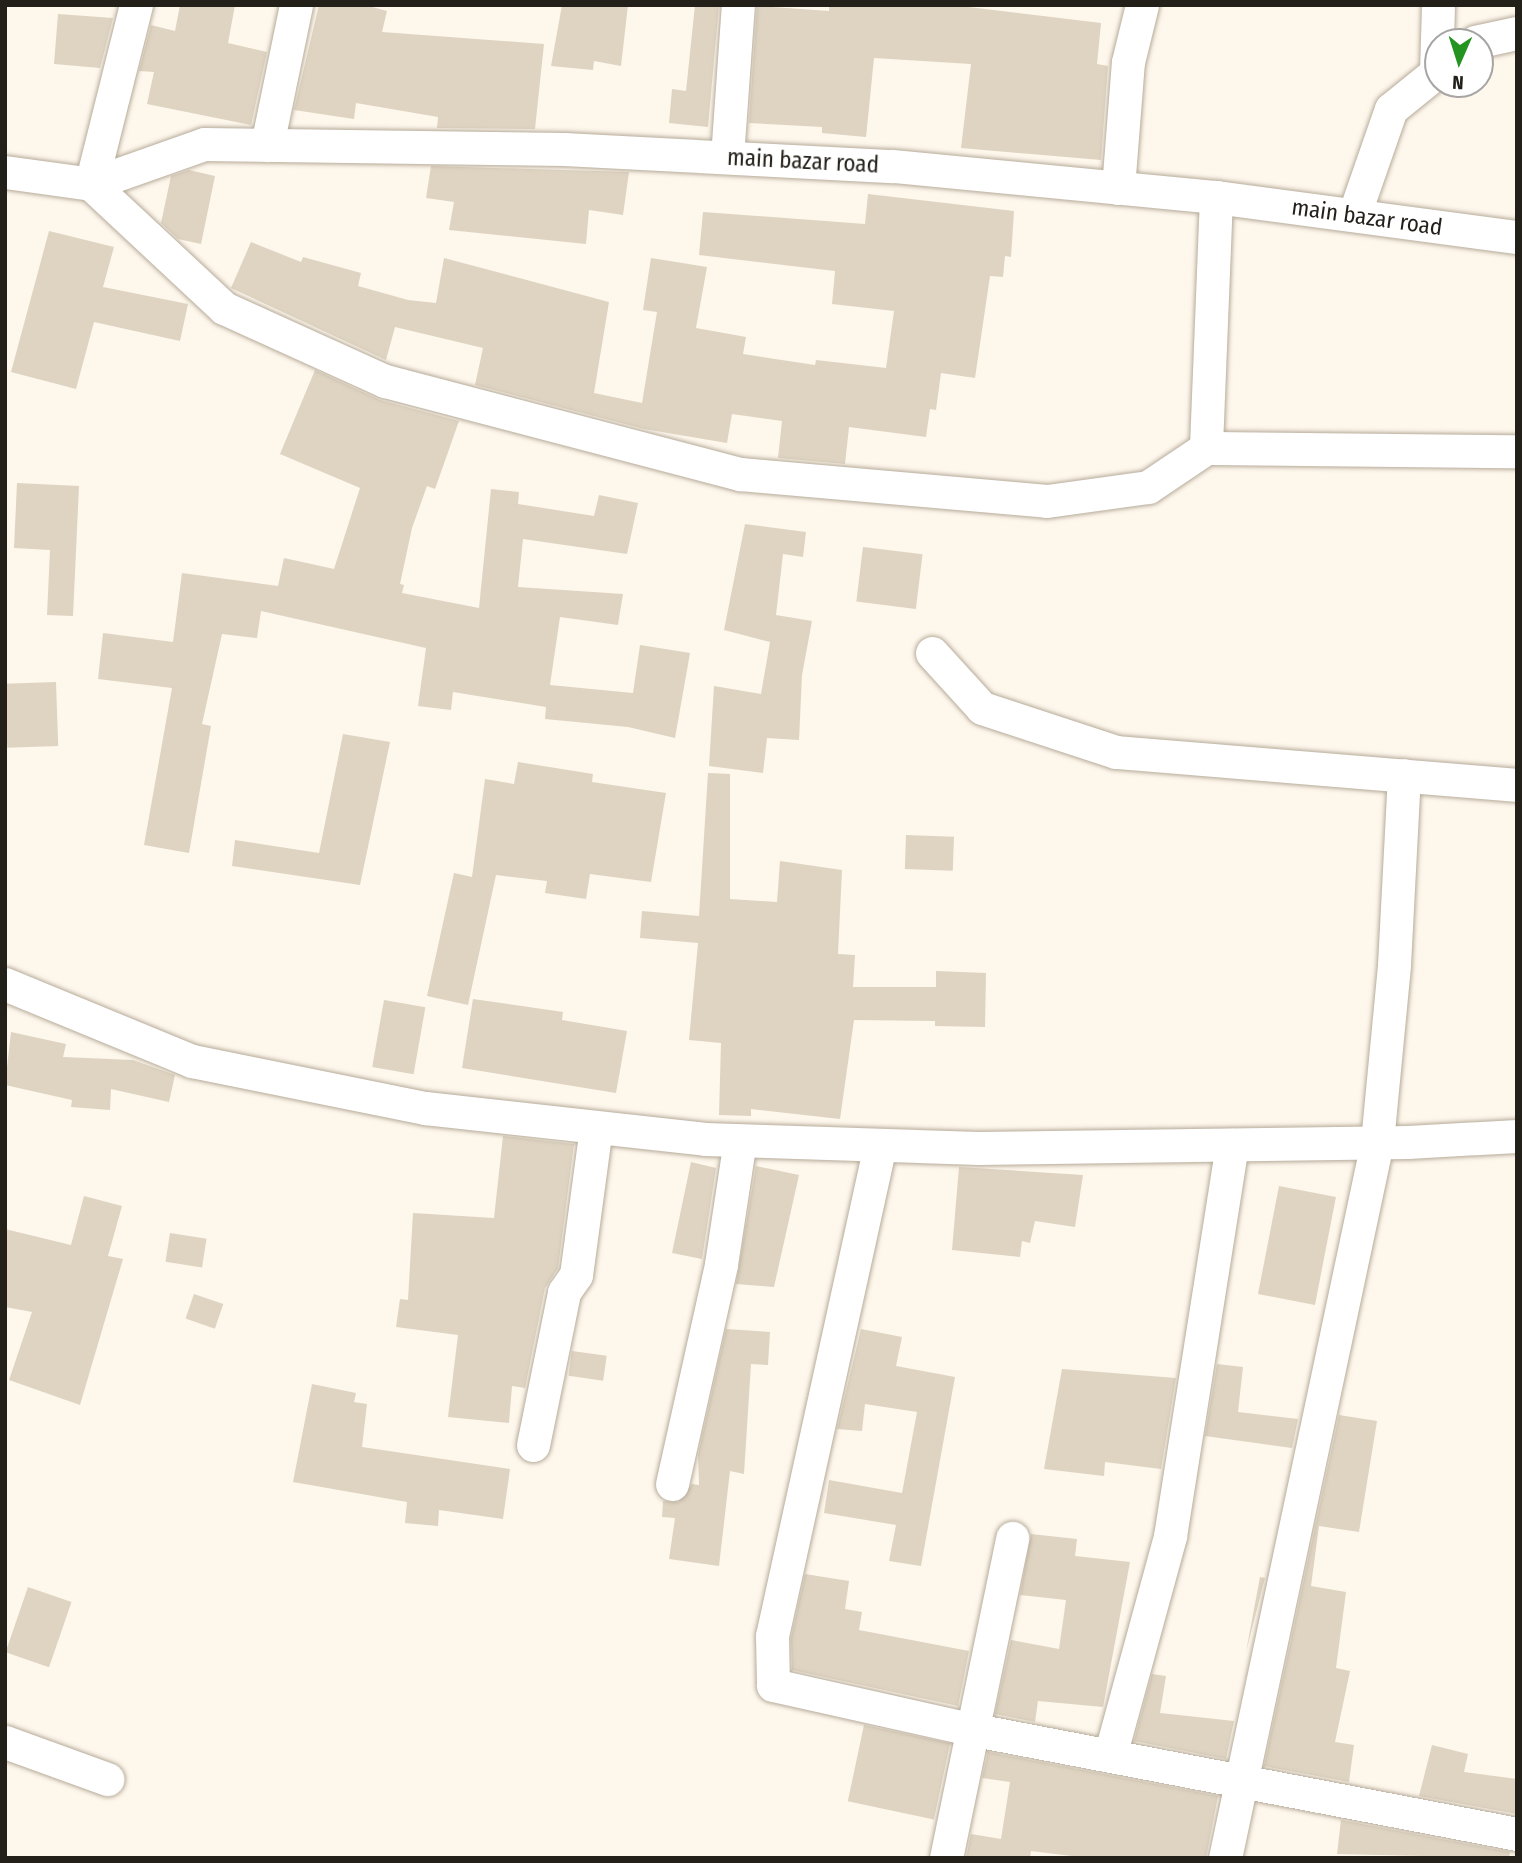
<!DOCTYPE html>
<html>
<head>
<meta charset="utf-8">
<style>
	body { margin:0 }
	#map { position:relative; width:1522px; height:1863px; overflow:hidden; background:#fef7ec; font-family:"Fira Sans Condensed",sans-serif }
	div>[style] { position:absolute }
	.building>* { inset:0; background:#dfd4c2; transform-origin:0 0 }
	.roads { filter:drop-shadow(0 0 2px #b6ab9a) drop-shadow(0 0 2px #b6ab9a) }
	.street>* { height:33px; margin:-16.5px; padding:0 16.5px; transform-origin:16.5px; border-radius:16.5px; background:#fff }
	span { translate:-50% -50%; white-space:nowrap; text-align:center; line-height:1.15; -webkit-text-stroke:7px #fff; paint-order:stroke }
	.street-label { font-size:23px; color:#231f19 }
	.frame { position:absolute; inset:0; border:7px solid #231f19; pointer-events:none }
	.north { position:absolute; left:1424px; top:28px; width:70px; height:70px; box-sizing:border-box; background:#fff; border:2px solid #a7a5a3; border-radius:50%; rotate:183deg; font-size:19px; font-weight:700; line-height:28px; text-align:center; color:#231f19 }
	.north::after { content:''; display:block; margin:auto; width:24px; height:32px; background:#249420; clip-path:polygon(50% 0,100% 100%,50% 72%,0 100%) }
</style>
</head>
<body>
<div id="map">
	<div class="building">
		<i style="clip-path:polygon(180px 5px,235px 5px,228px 43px,267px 52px,251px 125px,147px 104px,154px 72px,139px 71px,151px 25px,175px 31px)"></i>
		<i style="clip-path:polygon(319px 5px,365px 5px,387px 11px,382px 32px,544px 44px,535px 129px,437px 128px,438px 117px,356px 103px,354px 119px,294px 110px)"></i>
		<i style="clip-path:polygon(562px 5px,628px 5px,621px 66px,594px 61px,593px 70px,551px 66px)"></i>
		<i style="clip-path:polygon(695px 5px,719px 5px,708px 127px,669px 123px,672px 89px,686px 91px)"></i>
		<i style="clip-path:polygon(829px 5px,952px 5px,1101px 23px,1097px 64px,1108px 66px,1101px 160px,961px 148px,971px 64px,874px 58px,866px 137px,822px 133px,822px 127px,749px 123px,757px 6px,829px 11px)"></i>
		<i style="clip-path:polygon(58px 14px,113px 18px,100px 68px,54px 64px)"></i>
		<i style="clip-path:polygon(431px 166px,629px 172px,623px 215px,589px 210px,586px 244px,449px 230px,454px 202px,426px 198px)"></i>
		<i style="clip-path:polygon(189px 170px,215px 176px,201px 244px,178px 239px,161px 223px,171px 176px)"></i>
		<i style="clip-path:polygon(868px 194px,1014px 211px,1011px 257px,1005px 256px,1003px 277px,990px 276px,975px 378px,941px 373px,936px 410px,930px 409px,926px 437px,849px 427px,845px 464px,778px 458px,782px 421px,732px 414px,727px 443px,644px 429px,475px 385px,483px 348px,395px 327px,386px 360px,231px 288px,251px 242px,301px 262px,303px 257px,361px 273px,358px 286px,408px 300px,436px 303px,444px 258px,609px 302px,594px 393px,642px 403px,657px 312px,643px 310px,651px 258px,707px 267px,696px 328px,746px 337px,743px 354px,815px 365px,816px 360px,886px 368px,894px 311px,832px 304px,835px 271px,699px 255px,703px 212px,865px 224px)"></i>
		<i style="clip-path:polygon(49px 231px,114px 247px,103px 287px,188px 304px,180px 341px,94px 322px,76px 389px,11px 372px)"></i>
		<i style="clip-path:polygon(315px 370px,380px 400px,459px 421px,435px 489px,427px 486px,412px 528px,400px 584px,404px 585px,402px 593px,479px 608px,491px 489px,519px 492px,518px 504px,594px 516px,599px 495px,638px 503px,627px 554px,523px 539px,518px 587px,623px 594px,618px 625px,560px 617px,550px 685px,633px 693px,640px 645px,690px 653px,675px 738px,628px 727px,545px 719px,546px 707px,453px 692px,451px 710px,418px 706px,426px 648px,261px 611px,257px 638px,222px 634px,202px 724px,211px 726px,189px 853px,144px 845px,172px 688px,98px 679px,103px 633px,173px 642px,182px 573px,278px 586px,284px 558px,334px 569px,360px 488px,280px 454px)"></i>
		<i style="clip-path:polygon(17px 483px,79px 486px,73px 616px,47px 615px,50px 550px,14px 548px)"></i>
		<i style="clip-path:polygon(745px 524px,806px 532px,803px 557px,783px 554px,776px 615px,812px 621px,802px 675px,799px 740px,767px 738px,763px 773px,709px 766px,714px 686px,761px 694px,770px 642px,724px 630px)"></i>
		<i style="left:863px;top:547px;width:60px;height:55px;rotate:7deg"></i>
		<i style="left:56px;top:682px;width:64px;height:51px;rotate:88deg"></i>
		<i style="clip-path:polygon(343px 734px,390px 742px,360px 885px,232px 866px,235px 840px,319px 853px)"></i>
		<i style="clip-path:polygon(518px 762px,593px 774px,592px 782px,666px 793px,651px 882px,590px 874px,586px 899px,545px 893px,547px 881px,496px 875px,468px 1005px,427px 996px,454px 873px,472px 877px,485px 779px,514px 784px)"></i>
		<i style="clip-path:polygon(708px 773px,730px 774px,730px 899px,777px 902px,780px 861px,842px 870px,838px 954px,855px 955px,853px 987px,936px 987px,936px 971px,986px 973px,985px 1027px,935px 1026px,935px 1021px,854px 1020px,840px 1119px,751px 1109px,751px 1116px,719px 1115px,721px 1043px,689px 1040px,698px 943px,640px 938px,642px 911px,699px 916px)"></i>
		<i style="left:906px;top:835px;width:48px;height:34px;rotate:2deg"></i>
		<i style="clip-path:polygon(473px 999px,563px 1012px,562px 1020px,627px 1031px,616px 1093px,462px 1068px)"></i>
		<i style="left:384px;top:1000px;width:42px;height:68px;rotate:10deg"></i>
		<i style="clip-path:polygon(11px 1032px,66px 1044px,63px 1057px,133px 1060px,175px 1075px,169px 1102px,111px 1089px,110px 1110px,71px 1107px,72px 1100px,5px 1085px)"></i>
		<i style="clip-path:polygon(503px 1136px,574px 1144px,558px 1268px,545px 1288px,525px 1388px,512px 1386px,509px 1423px,448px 1417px,458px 1335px,396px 1327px,400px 1299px,408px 1300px,413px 1213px,494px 1218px)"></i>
		<i style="clip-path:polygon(691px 1162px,716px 1168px,702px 1259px,672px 1253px)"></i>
		<i style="clip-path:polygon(756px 1166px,799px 1175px,774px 1287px,736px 1284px)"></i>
		<i style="clip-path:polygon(959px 1167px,1083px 1175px,1075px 1227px,1035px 1221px,1030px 1243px,1022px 1241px,1020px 1257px,952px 1250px)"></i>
		<i style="left:1279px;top:1186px;width:58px;height:110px;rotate:11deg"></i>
		<i style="clip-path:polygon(84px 1196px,122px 1206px,108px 1256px,123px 1259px,80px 1405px,9px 1380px,32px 1312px,5px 1307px,5px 1229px,71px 1245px)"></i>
		<i style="left:170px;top:1233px;width:37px;height:29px;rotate:9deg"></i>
		<i style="left:194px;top:1294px;width:31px;height:26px;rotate:19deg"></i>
		<i style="clip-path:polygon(726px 1329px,770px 1332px,768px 1365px,751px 1364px,744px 1474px,730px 1471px,719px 1566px,669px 1559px,675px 1518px,662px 1517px,663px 1501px,678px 1502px,692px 1484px,699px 1485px,698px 1455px)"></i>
		<i style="clip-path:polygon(861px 1329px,902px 1337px,896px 1366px,955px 1377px,921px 1566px,889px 1561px,896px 1525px,824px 1513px,829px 1480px,902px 1493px,917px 1412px,865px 1404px,862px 1431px,837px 1429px)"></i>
		<i style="left:572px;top:1351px;width:35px;height:25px;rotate:8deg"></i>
		<i style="clip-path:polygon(1217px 1364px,1243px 1367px,1238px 1412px,1298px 1419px,1292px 1448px,1205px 1436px)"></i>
		<i style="clip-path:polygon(1062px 1369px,1176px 1378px,1161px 1469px,1105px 1462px,1104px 1476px,1044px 1469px)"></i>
		<i style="clip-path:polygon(312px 1384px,356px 1393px,354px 1402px,367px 1404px,362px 1447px,510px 1469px,503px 1519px,439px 1510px,438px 1526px,405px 1523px,407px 1502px,293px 1482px)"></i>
		<i style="clip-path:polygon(1339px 1415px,1377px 1421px,1359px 1532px,1319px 1526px,1311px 1586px,1346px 1592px,1336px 1668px,1350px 1671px,1335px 1742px,1354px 1745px,1349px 1782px,1264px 1766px)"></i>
		<i style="clip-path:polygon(1031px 1534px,1077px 1539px,1075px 1556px,1130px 1562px,1103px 1707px,1038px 1701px,1035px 1722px,995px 1714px,1011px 1640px,1059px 1649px,1066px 1600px,1020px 1595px)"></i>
		<i style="clip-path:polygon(805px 1574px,849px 1581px,845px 1609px,862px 1612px,859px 1630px,969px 1651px,958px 1706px,792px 1670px,791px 1638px)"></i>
		<i style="clip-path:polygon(1260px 1577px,1265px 1578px,1246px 1652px)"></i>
		<i style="left:28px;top:1587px;width:46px;height:69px;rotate:19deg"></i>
		<i style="clip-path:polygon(1152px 1674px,1166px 1676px,1160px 1713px,1234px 1721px,1226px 1759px,1134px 1741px)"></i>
		<i style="left:864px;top:1725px;width:88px;height:78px;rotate:12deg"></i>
		<i style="clip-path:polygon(1432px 1745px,1468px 1754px,1464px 1772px,1517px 1779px,1517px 1814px,1419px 1796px)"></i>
		<i style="clip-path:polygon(988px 1752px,1218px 1796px,1206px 1858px,1088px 1858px,1031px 1851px,1030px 1858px,966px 1858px,971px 1834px,1001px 1839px,1010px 1782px,982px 1778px)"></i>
		<i style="clip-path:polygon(1341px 1820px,1510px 1852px,1509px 1858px,1337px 1854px)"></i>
	</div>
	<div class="roads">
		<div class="street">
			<i style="left:1475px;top:42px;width:43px;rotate:-12.1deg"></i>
			<i style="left:1436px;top:73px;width:68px;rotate:-88.3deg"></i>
			<i style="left:267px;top:145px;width:143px;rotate:-78.3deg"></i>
			<i style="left:727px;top:157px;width:152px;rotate:-85.9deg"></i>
			<i style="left:5px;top:172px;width:87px;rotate:7.9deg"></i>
			<i style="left:91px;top:184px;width:182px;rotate:43deg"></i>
			<i style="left:224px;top:308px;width:177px;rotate:24.4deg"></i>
			<i style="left:385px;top:381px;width:367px;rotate:14.7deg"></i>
			<i style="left:740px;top:474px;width:308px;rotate:5deg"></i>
			<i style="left:1047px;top:501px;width:102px;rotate:-7.9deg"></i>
			<i style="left:1148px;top:487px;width:70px;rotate:-33.9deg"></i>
			<i style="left:91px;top:184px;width:120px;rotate:-19.5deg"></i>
			<i style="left:204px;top:144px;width:360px;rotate:0.8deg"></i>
			<i style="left:564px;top:149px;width:329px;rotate:3deg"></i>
			<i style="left:893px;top:166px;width:324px;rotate:5.5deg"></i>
			<i style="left:1216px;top:197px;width:304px;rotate:7.6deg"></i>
			<i style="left:91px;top:184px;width:185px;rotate:-75.9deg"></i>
			<i style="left:1118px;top:188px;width:126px;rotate:-85.5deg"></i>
			<i style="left:1128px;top:62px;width:59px;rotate:-76.2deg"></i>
			<i style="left:1216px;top:197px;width:251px;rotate:92.3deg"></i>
			<i style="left:1206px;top:448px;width:311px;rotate:0.6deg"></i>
			<i style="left:1354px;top:215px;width:112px;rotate:-70.8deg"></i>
			<i style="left:1391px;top:109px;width:60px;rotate:-39deg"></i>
			<i style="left:932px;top:653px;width:74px;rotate:47.7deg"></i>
			<i style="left:982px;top:708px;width:141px;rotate:18.2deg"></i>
			<i style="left:1116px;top:752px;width:402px;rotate:4.7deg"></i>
			<i style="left:5px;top:984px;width:202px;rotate:22.4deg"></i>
			<i style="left:192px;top:1061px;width:238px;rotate:11.4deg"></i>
			<i style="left:425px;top:1108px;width:282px;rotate:6.3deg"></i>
			<i style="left:705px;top:1139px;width:274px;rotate:1.9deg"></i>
			<i style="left:979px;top:1148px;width:429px;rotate:-0.8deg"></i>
			<i style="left:1408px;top:1142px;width:109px;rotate:-3.2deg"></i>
			<i style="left:880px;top:1145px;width:503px;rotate:102.41deg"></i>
			<i style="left:772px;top:1636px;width:49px;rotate:88.8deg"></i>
			<i style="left:773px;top:1685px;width:207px;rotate:12.6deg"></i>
			<i style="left:975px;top:1730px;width:552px;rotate:10.86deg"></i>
			<i style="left:533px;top:1445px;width:156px;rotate:-78.5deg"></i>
			<i style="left:564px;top:1292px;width:21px;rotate:-55deg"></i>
			<i style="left:576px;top:1275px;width:149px;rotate:-82.3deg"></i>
			<i style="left:672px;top:1484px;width:225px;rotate:-77.4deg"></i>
			<i style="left:721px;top:1264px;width:125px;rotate:-81.3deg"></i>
			<i style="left:5px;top:1742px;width:109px;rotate:19.9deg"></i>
			<i style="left:1111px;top:1752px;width:224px;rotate:-74.7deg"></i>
			<i style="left:1170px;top:1536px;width:396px;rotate:-81deg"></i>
			<i style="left:946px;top:1858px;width:327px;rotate:-78.3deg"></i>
			<i style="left:1225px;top:1858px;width:732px;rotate:-78.01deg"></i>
			<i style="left:1377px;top:1142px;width:178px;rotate:-84.5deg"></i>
			<i style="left:1394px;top:965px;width:190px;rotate:-87deg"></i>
		</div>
	</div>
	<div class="street-label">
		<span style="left:803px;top:161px;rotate:3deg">main bazar road</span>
		<span style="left:1367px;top:217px;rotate:8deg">main bazar road</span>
	</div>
	<div class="frame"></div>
	<div class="north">N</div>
</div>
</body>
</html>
